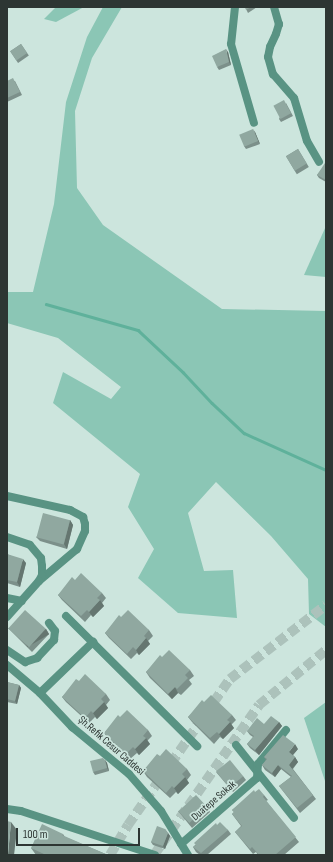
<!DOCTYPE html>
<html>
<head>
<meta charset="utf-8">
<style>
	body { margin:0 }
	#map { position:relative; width:333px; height:862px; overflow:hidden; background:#cce5dd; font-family:"Sofia Sans Condensed",sans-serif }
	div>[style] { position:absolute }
	.green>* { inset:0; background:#8bc6b5 }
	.stream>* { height:2.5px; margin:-1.25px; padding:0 1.25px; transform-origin:1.25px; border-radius:1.25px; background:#5fb19b }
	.major-tunnel>* { height:10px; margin-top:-5px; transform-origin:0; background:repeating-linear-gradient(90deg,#acc2bb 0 10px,transparent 0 15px) }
	.minor>* { height:8px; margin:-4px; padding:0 4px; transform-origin:4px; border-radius:4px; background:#599383 }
	.wall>* { inset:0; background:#7c908a; transform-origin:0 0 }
	.shaded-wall>* { inset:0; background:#657670; transform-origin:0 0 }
	.building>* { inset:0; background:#90a8a0; transform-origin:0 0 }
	span { translate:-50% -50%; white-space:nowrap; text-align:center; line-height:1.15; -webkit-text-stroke:3.5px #cce5dd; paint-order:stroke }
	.street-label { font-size:11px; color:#2d3633 }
	.frame { position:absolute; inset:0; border:8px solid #2d3633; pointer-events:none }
	.scale { position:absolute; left:16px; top:828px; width:124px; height:18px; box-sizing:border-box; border:2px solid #2d3633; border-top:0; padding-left:5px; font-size:12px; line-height:14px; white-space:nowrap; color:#2d3633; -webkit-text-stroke:3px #cce5dd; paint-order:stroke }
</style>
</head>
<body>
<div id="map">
	<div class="green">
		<i style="clip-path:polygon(56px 7px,84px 7px,56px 22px,44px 19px)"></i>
		<i style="clip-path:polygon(103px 7px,122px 7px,92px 58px,75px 111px,77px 188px,103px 225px,222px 309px,326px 311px,326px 627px,309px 614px,308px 579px,271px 536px,216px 482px,188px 513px,204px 571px,233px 570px,237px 618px,178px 613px,138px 578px,154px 549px,128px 507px,140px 474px,53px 403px,63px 372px,111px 399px,121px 387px,58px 338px,7px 323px,7px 292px,33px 292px,54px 204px,66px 102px,87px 37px)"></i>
		<i style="clip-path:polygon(326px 226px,326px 277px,304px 275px)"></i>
		<i style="clip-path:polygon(326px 702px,326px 784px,304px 718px)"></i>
	</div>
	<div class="stream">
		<i style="left:46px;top:304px;width:96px;rotate:15.8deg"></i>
		<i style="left:138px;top:330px;width:62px;rotate:43deg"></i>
		<i style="left:183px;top:372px;width:42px;rotate:46.9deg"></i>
		<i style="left:212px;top:403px;width:44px;rotate:43.2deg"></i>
		<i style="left:244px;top:433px;width:90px;rotate:24.3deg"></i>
	</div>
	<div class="major-tunnel">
		<i style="left:110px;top:855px;width:35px;rotate:-59deg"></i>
		<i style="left:128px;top:825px;width:178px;rotate:-55.1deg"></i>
		<i style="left:230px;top:679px;width:121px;rotate:-37.6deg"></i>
		<i style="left:154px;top:855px;width:183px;rotate:-55deg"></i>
		<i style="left:259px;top:705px;width:87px;rotate:-39.4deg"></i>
	</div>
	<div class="minor">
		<i style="left:235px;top:7px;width:37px;rotate:96deg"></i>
		<i style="left:231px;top:44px;width:82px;rotate:73.8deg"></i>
		<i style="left:274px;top:7px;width:18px;rotate:74deg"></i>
		<i style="left:279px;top:24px;width:10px;rotate:107deg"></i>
		<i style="left:276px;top:34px;width:14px;rotate:115deg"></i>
		<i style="left:270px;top:47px;width:10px;rotate:101deg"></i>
		<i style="left:268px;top:57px;width:18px;rotate:74deg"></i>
		<i style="left:273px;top:74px;width:32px;rotate:49deg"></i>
		<i style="left:294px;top:98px;width:45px;rotate:73.2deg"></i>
		<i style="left:307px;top:141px;width:24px;rotate:60deg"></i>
		<i style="left:7px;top:496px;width:65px;rotate:12.5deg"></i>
		<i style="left:70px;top:510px;width:15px;rotate:28deg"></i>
		<i style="left:83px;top:517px;width:7px;rotate:74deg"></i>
		<i style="left:85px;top:524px;width:7px;rotate:90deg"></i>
		<i style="left:85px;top:531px;width:20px;rotate:114deg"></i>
		<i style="left:77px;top:549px;width:50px;rotate:139.9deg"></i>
		<i style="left:7px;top:537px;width:24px;rotate:19deg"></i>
		<i style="left:30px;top:545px;width:17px;rotate:50deg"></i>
		<i style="left:41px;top:558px;width:8px;rotate:83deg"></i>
		<i style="left:42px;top:566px;width:9px;rotate:90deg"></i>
		<i style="left:42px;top:575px;width:7px;rotate:117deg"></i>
		<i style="left:39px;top:581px;width:48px;rotate:131.6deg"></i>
		<i style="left:7px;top:598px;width:15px;rotate:11deg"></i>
		<i style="left:66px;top:616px;width:185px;rotate:44.8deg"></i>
		<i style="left:7px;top:650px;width:22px;rotate:34deg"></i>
		<i style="left:25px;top:662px;width:13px;rotate:-18deg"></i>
		<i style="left:37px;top:658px;width:25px;rotate:-47deg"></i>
		<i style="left:54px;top:640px;width:9px;rotate:-84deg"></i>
		<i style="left:55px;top:631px;width:10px;rotate:-127deg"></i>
		<i style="left:7px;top:665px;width:43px;rotate:40.3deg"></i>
		<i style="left:40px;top:693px;width:47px;rotate:46.7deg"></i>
		<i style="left:72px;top:727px;width:74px;rotate:39.5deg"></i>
		<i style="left:129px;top:774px;width:49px;rotate:49.1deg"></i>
		<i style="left:161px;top:811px;width:52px;rotate:58.5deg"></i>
		<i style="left:40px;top:693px;width:74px;rotate:-43.9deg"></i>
		<i style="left:236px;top:745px;width:93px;rotate:51.5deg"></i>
		<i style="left:7px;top:809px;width:14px;rotate:8deg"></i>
		<i style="left:21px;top:811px;width:141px;rotate:18.2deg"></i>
		<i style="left:181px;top:844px;width:101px;rotate:-41deg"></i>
		<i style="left:257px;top:778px;width:14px;rotate:-86deg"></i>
		<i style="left:258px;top:764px;width:44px;rotate:-50.5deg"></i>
	</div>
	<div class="wall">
		<i style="clip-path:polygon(245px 7px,257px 7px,248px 13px)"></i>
		<i style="left:21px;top:44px;width:14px;height:13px;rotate:56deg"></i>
		<i style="clip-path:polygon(228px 52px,231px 65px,219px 70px,217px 67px)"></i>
		<i style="clip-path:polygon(7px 81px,15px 81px,22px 95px,7px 102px)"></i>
		<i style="clip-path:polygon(286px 103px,293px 116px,281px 122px,279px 119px)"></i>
		<i style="clip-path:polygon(255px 132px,260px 144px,246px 149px,244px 146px)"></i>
		<i style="left:298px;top:149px;width:21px;height:14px;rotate:59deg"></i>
		<i style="clip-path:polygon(326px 164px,326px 182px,319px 178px,317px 175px)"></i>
		<i style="clip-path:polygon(70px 520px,73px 525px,67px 549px,40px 541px,36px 537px)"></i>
		<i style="clip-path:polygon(7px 554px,26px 563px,20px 587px,7px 583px)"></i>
		<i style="clip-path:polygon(75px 580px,102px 593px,106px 598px,102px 603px,104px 606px,93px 617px,91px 615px,85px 622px,62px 600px,58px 595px)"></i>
		<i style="clip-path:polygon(121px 617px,149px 630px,153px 636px,148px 641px,150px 644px,139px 655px,137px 653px,131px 659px,109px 638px,105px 633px)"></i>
		<i style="clip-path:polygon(8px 628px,46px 629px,49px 634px,32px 652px)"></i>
		<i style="clip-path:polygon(162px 657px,190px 670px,194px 676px,189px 680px,192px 684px,181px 695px,178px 693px,172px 699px,150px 678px,146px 672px)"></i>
		<i style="clip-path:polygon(79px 681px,106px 694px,110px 700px,106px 705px,108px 708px,97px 719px,95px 717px,89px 723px,66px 702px,62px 697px)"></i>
		<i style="clip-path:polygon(7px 682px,19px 685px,21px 688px,17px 704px,7px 702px)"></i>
		<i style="clip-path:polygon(204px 702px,232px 715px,236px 720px,231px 725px,234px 728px,223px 739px,220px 737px,214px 744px,192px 722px,188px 717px)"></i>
		<i style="clip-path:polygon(120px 717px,148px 730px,152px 736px,147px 741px,150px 744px,139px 755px,137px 753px,130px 759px,108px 738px,104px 733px)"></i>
		<i style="clip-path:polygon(279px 722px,282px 726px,259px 755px,250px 748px,247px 744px,253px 737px,250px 735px,247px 731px,264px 724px)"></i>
		<i style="clip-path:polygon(298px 749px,293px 755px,295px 757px,298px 762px,293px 769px,316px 799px,300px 813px,279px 786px,291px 777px,281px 769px,275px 777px,265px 770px,262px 765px,266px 760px,264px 757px)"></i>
		<i style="clip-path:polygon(160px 756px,187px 769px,191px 775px,187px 780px,189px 783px,178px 794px,176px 792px,170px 798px,147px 777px,143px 771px)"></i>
		<i style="clip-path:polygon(105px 760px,107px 763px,109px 771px,95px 775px,93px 772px)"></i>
		<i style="clip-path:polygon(216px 772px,243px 776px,246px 780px,233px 792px)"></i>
		<i style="clip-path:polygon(255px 792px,264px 795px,268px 800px,266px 801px,299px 842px,284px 855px,258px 855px,256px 852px,253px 854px,235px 832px,241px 826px,232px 814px,234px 812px,232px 810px)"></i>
		<i style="clip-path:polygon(207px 807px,210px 812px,192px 828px,178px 811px)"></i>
		<i style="clip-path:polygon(217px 825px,228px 830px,231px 834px,207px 855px,200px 855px,196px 852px,193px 847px)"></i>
		<i style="clip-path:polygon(165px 829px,170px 836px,165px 849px,153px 845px,151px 842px)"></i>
		<i style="clip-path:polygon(63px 834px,65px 837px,108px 855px,36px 855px,31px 848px)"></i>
	</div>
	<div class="shaded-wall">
		<i style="clip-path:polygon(226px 49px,228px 52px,231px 65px,229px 62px)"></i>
		<i style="clip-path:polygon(253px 129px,255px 132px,260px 144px,258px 141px)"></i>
		<i style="clip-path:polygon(70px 520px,73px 525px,67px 549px,64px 544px)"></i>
		<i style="clip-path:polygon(23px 559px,26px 563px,20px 587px,17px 582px)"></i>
		<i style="clip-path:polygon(100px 600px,104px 606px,93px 617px,89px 612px)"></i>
		<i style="left:46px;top:629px;width:6px;height:25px;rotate:59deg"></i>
		<i style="clip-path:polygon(146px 638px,150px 644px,139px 655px,136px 650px)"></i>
		<i style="clip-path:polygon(19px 685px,21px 688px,17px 704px,15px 701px)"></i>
		<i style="clip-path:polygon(175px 687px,178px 693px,172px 699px,168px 694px)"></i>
		<i style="clip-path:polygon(104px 702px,108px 708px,97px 719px,93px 713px)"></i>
		<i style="clip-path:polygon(230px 722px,234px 728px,223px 739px,219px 734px)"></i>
		<i style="clip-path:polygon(279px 722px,282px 726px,259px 755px,255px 750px)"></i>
		<i style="clip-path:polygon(146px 738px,150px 744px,139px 755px,135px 749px)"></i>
		<i style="clip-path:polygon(295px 744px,298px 749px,292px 756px,289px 752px)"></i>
		<i style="clip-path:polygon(295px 757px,298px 762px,292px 769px,289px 765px)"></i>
		<i style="clip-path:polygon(105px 760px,107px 763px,109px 771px,107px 768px)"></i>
		<i style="clip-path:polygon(278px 765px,281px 769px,275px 777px,272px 773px)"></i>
		<i style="clip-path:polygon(185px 777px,189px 783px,178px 794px,174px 788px)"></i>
		<i style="clip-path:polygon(11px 822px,17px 830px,14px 855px,9px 855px,8px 854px)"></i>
		<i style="clip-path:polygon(168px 833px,170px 836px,165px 849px,163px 846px)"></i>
	</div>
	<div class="building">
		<i style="clip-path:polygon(245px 7px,251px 7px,246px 10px)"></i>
		<i style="left:21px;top:44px;width:11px;height:13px;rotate:56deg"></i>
		<i style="clip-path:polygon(226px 49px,229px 62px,217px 67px,212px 56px)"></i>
		<i style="clip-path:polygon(13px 78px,20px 92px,7px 98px,7px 81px)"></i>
		<i style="left:284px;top:100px;width:15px;height:12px;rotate:62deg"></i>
		<i style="left:253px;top:129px;width:13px;height:15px;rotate:67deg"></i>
		<i style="left:298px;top:149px;width:17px;height:14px;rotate:59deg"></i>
		<i style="clip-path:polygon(325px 163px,326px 164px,326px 180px,317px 175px)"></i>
		<i style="left:43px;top:513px;width:28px;height:25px;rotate:15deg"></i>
		<i style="clip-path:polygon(7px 554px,23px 559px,17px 582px,7px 580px)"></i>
		<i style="clip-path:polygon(81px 573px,102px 593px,97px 598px,100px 600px,89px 612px,87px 610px,81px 616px,58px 595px,72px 577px,75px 580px)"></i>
		<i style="left:25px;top:610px;width:28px;height:25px;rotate:42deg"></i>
		<i style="clip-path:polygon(128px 610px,149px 630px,144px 636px,146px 638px,136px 650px,133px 647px,127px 654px,105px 633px,119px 615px,121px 617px)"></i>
		<i style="clip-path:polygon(169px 650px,190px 670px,185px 675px,188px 678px,177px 689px,175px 687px,168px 694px,146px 672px,160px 655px,162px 657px)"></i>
		<i style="clip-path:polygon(85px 674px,106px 694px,101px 699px,104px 702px,93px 713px,91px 711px,85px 718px,62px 697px,76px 679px,79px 681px)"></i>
		<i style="clip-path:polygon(7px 682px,19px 685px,15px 701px,7px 699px)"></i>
		<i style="clip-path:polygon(211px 695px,232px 715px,227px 720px,230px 722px,219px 734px,217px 732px,210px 738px,188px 717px,202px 700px,204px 702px)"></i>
		<i style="clip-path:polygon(127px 710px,148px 730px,143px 736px,146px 738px,135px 749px,133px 747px,126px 754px,104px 733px,118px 715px,120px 717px)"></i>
		<i style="clip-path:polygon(271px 716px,279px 722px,255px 750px,247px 744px,254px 736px,247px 731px,257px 718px,264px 724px)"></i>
		<i style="clip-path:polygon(283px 735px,295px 744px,289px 752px,295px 757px,289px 765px,313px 795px,297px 808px,279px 786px,292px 776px,278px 765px,272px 773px,262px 765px,267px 759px,264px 757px)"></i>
		<i style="clip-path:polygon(166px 749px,187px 769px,182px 774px,185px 777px,174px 788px,172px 786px,166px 793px,143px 771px,157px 754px,160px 756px)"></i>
		<i style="clip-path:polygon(103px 758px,105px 760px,107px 768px,93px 772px,90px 761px)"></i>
		<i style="left:230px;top:760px;width:21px;height:18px;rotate:51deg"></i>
		<i style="clip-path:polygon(259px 789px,264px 795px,263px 797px,264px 798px,296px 837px,275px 855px,259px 855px,252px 847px,250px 849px,235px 832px,242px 826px,232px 814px,234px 812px,232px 810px,254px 790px,255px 792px)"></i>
		<i style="left:196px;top:795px;width:16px;height:24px;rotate:47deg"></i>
		<i style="clip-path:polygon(7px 821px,11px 822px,8px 854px,7px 854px)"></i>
		<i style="clip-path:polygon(220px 822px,228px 830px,201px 853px,193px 847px,196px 845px,194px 843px,216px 823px,217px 825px)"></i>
		<i style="clip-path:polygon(42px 824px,63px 834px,62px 835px,108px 855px,46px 855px,31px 848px)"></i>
		<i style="clip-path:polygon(157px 826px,165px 829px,168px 833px,163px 846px,151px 842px)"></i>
	</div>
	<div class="street-label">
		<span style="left:111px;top:746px;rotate:41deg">Şh.Refik Cesur Caddesi</span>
		<span style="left:214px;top:801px;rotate:-41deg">Duatepe Sokak</span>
	</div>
	<div class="frame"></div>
	<div class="scale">100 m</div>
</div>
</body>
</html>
